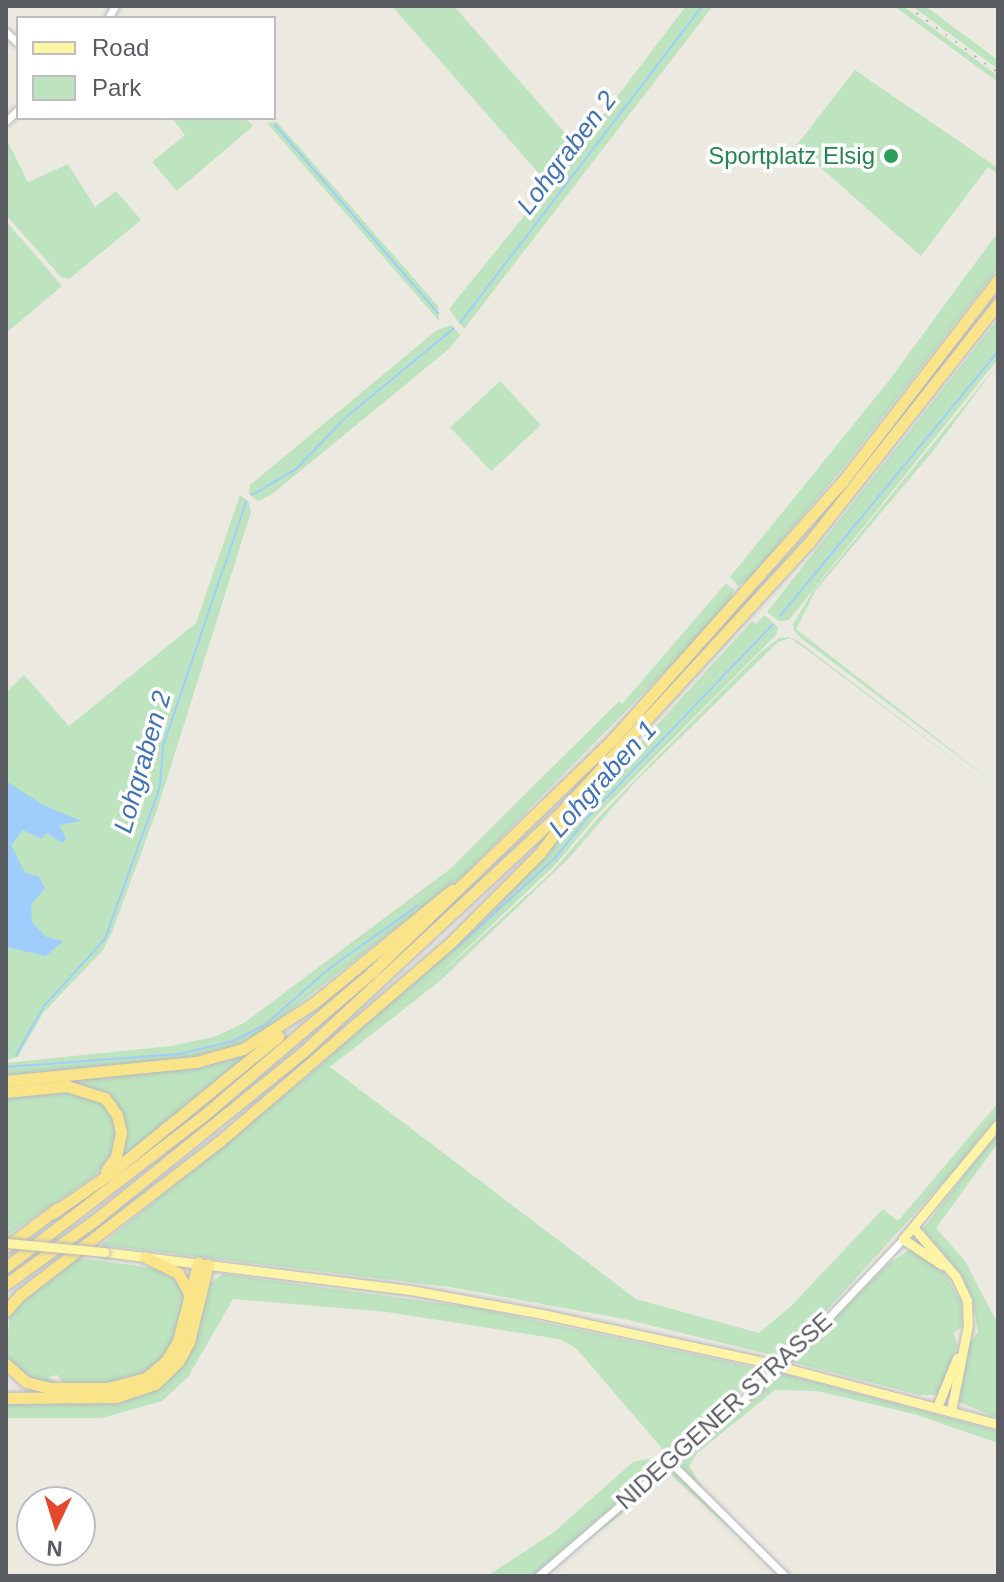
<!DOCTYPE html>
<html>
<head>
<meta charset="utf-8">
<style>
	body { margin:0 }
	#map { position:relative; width:1004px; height:1582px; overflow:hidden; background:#eceae0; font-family:Helvetica,sans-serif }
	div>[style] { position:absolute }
	.green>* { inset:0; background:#bde3bf; transform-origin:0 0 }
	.water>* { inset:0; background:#a0cefc }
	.stream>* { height:2px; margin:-1px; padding:0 1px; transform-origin:1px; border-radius:1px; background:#a0cefc }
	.roads { filter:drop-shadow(0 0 2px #b6b8bd) drop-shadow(0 0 2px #b6b8bd) }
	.minor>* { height:7px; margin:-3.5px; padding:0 3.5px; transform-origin:3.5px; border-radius:3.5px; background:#fff }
	.major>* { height:9px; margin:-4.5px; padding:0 4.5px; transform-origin:4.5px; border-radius:4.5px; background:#fdf4a5 }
	.highway>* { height:11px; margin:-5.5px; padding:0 5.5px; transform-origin:5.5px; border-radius:5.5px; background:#fae48a }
	.rail>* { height:2px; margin-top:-1px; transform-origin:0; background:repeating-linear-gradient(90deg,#b2b3b3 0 2px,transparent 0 12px) }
	.bridges { filter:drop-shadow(0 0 2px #b6b8bd) drop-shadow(0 0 2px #b6b8bd) }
	.minor-bridge>* { height:7px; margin:-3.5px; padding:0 3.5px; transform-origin:3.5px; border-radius:3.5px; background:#fff }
	.major-bridge>* { height:9px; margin:-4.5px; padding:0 4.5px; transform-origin:4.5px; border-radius:4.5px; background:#fdf4a5 }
	.dots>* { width:22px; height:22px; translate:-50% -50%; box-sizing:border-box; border:4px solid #fff; border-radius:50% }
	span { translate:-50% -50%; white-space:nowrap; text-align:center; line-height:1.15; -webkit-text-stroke:7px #fff; paint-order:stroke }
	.leisure-label { font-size:24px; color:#27864d }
	.right { translate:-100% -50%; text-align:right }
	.street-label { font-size:24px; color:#595c61 }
	.water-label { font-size:26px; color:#4173b5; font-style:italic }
	.frame { position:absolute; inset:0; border:8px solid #595c61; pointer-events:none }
	.legend { position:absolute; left:16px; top:16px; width:260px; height:104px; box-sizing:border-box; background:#fff; border:2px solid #bdbec0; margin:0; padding:10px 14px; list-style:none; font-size:24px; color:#595c61 }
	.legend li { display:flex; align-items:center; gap:16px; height:40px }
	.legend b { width:40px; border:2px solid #bdbec0 }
	.north { position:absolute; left:16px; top:1486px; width:80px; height:80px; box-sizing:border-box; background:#fff; border:2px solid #bdbec0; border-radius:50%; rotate:184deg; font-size:22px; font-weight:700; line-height:32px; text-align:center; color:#595c61 }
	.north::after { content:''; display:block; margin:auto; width:28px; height:36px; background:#e4482e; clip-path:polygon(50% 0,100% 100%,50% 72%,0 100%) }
</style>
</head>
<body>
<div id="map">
	<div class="green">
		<i style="clip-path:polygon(392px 6px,454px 6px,578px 148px,686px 6px,713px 6px,464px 329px,449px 309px,549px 185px)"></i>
		<i style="clip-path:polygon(894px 6px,903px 6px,926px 23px,998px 76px,998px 82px)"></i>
		<i style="clip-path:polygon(912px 6px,925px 6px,998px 60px,998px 69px)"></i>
		<i style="clip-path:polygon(855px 70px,998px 168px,998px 174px,988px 167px,921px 256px,796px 146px)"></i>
		<i style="clip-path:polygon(172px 118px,245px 118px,253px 126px,177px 191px,152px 162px,185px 135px)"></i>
		<i style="clip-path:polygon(277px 122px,438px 306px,439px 321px,267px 123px)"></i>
		<i style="clip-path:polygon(6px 138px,28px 182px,68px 164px,95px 207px,116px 191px,141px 220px,69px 279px,61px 277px,6px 215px)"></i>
		<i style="clip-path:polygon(6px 221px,62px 286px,6px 333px)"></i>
		<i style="clip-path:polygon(998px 232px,998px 268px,843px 468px,749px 579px,738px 586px,730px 577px,888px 382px)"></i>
		<i style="clip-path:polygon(998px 319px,998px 359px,789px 620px,779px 621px,767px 612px)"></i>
		<i style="clip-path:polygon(451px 325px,460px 335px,450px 348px,271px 495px,258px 501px,249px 494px,250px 485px,437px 330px)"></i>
		<i style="clip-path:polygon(998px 364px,933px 451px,816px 590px,796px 629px,998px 786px,802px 639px,794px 630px,793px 624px,813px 591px)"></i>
		<i style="left:500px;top:381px;width:60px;height:68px;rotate:47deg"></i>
		<i style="clip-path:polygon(240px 495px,249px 502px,251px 512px,157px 810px,112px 932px,103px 950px,43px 1013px,18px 1057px,6px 1060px,6px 693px,24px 675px,69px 726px,196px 623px)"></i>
		<i style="clip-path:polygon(726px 583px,734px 590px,729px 602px,693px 643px,463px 876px,251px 1041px,214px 1055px,6px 1076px,6px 1063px,171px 1046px,214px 1037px,244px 1023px,450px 869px,619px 701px,622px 704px)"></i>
		<i style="clip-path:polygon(764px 615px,778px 627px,776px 635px,597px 815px,555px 865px,422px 991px,552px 872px,599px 817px,708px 705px,762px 651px,779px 638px,789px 637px,798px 641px,998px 793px,806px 649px,790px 638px,778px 642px,634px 783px,569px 858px,441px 980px,330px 1067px,636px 1299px,759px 1333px,791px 1306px,883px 1209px,898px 1221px,998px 1103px,998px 1115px,955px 1169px,805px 1334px,780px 1357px,624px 1319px,450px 1287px,101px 1245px,310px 1074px,473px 927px,752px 621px,756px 624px)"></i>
		<i style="clip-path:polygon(258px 1046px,119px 1160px,125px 1134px,109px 1097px,99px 1090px,63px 1083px,6px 1088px,204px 1065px)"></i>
		<i style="clip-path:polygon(63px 1090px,96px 1097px,111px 1111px,117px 1128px,115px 1149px,94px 1177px,6px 1236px,6px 1095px)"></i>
		<i style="clip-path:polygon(998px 1132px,998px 1143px,936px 1228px,965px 1261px,998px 1324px,998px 1418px,959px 1402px,968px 1345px,978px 1332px,972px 1297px,959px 1272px,923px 1229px)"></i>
		<i style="clip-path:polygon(911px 1249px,944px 1272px,961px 1302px,962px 1326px,954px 1333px,957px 1346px,938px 1395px,919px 1395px,792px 1362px,888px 1264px)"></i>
		<i style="clip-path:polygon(78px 1258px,168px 1270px,186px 1293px,180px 1323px,165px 1356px,138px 1377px,113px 1384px,64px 1383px,57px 1375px,48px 1377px,55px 1381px,52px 1384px,29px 1379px,6px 1356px,10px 1312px)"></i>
		<i style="clip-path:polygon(223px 1274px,477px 1308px,766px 1370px,680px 1448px,666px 1453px,576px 1348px,559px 1339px,387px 1312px,233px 1299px,188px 1377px,162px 1401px,102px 1418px,6px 1418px,6px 1401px,122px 1400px,153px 1389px,193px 1342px,210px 1283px)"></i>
		<i style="clip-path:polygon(781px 1373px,998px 1431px,998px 1443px,914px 1414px,817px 1391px,775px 1390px,696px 1454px,689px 1466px,703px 1489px,789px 1576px,681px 1467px,687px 1454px)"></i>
		<i style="clip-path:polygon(649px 1459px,656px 1464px,654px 1471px,533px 1576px,487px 1576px,553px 1533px,633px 1462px)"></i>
		<i style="clip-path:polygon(670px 1471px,678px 1475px,782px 1576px,671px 1475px,542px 1576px)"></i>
	</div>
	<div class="water">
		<i style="clip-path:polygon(6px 781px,43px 805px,82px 821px,59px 825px,66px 838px,63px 843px,46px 833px,42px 839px,23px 830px,11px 845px,25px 873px,38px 876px,45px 888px,31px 905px,32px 922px,46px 937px,63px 941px,46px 956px,6px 947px)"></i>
	</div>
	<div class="stream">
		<i style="left:275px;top:125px;width:249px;rotate:49.1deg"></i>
		<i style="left:460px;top:323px;width:399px;rotate:-52.6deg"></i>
		<i style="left:252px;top:495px;width:51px;rotate:-30.6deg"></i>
		<i style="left:296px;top:469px;width:71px;rotate:-46.1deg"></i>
		<i style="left:345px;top:418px;width:141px;rotate:-39.5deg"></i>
		<i style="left:780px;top:616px;width:342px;rotate:-50.5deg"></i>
		<i style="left:453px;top:951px;width:138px;rotate:-42.4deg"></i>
		<i style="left:555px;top:858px;width:53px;rotate:-51.2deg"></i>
		<i style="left:588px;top:817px;width:267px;rotate:-46.2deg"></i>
		<i style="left:16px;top:1055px;width:56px;rotate:-60.3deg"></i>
		<i style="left:44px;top:1006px;width:91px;rotate:-47.7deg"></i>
		<i style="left:105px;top:939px;width:163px;rotate:-70.2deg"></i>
		<i style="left:160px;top:786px;width:40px;rotate:-85.7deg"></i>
		<i style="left:163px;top:746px;width:258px;rotate:-71.2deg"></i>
		<i style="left:6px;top:1067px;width:173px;rotate:-4.3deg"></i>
		<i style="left:179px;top:1054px;width:56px;rotate:-13.5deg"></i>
		<i style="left:233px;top:1041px;width:37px;rotate:-27deg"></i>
		<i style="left:266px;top:1024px;width:85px;rotate:-41.2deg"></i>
		<i style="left:330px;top:968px;width:107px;rotate:-35.5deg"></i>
	</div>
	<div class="roads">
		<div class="minor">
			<i style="left:108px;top:18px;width:14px;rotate:-60deg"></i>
			<i style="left:6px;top:32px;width:16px;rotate:43deg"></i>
			<i style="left:6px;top:121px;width:16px;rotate:-43deg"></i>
			<i style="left:811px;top:1336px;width:134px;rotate:-46.5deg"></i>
			<i style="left:670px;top:1462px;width:162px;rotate:44.7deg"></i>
			<i style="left:538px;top:1576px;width:296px;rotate:-40.7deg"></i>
		</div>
		<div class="major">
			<i style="left:913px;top:1227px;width:66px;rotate:49.3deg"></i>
			<i style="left:956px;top:1277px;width:26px;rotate:65deg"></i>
			<i style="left:967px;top:1301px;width:24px;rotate:88deg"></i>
			<i style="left:968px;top:1325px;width:88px;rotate:101.2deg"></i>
			<i style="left:105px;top:1252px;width:307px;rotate:7.1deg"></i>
			<i style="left:410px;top:1290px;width:139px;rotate:10.3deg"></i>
			<i style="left:547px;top:1315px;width:217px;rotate:12.2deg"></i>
			<i style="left:759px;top:1361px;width:247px;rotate:14.8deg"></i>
			<i style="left:942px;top:1265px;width:47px;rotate:-146.3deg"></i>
			<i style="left:903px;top:1239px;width:149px;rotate:-50.4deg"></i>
			<i style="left:937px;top:1407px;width:53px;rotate:-67.8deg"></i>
		</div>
		<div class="highway">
			<i style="left:6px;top:1081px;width:191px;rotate:-5.7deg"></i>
			<i style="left:196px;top:1062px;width:49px;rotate:-15.5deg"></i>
			<i style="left:243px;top:1049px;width:86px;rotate:-33.1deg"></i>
			<i style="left:315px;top:1002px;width:177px;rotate:-39.3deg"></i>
			<i style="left:6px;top:1092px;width:61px;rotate:-5.6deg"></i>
			<i style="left:67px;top:1086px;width:40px;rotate:18deg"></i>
			<i style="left:105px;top:1098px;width:21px;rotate:55deg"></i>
			<i style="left:117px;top:1115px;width:18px;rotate:77deg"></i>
			<i style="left:121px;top:1133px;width:25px;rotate:102deg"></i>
			<i style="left:116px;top:1157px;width:17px;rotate:126deg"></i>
			<i style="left:53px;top:1213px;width:72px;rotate:-34.8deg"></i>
			<i style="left:112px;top:1172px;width:215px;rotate:-39.2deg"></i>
			<i style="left:6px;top:1247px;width:65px;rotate:-36.9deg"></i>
			<i style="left:145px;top:1257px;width:37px;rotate:26deg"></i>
			<i style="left:178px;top:1273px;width:26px;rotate:62deg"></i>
			<i style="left:6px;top:1267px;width:248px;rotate:-37.5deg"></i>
			<i style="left:203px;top:1116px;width:222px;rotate:-40.4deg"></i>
			<i style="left:372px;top:972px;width:335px;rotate:-44deg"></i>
			<i style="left:613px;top:739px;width:346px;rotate:-48.3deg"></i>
			<i style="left:843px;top:481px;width:254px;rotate:-52.4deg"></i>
			<i style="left:6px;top:1284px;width:110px;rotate:-35.7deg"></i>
			<i style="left:95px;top:1220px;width:267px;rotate:-38.9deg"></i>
			<i style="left:303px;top:1052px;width:355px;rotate:-42.9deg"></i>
			<i style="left:563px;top:810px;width:362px;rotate:-47.4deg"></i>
			<i style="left:808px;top:544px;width:307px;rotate:-51.7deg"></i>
			<i style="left:6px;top:1311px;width:21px;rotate:-49deg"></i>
			<i style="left:20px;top:1295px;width:252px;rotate:-37.6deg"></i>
			<i style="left:220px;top:1141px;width:305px;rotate:-40.7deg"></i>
			<i style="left:451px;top:942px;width:126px;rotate:-45deg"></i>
			<i style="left:540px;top:853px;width:60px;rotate:-53.1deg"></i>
			<i style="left:6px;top:1364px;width:27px;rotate:42deg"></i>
			<i style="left:26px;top:1382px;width:25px;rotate:14deg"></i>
			<i style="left:50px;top:1388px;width:57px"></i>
			<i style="left:107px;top:1388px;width:40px;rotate:-14.4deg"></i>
			<i style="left:146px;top:1378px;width:26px;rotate:-40deg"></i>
			<i style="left:166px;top:1361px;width:23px;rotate:-59deg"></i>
			<i style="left:178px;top:1341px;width:81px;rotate:-75.6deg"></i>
			<i style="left:6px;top:1398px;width:110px;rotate:-0.5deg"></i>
			<i style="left:116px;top:1397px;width:41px;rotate:-18.4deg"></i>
			<i style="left:155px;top:1384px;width:32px;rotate:-44deg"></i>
			<i style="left:178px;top:1362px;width:23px;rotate:-61deg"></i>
			<i style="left:189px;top:1342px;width:80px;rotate:-76.3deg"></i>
		</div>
	</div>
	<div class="rail">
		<i style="left:907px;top:6px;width:113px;rotate:36.4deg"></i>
	</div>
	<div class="bridges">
		<div class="minor-bridge">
			<i style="left:762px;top:1383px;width:68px;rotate:-43.8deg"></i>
		</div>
		<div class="major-bridge">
			<i style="left:6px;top:1243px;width:99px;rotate:5.2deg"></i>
		</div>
	</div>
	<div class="dots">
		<i style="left:891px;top:156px;background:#2e9e5b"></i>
	</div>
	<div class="leisure-label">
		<span class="right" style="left:875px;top:156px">Sportplatz Elsig</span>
	</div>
	<div class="street-label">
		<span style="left:724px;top:1411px;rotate:-42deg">NIDEGGENER STRASSE</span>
	</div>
	<div class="water-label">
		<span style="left:567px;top:153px;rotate:-53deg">Lohgraben 2</span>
		<span style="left:143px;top:762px;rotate:-74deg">Lohgraben 2</span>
		<span style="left:603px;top:779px;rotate:-48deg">Lohgraben 1</span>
	</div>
	<div class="frame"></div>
	<ul class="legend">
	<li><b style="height:10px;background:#fdf4a5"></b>Road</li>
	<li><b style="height:22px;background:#bde3bf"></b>Park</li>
	</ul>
	<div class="north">N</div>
</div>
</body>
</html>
